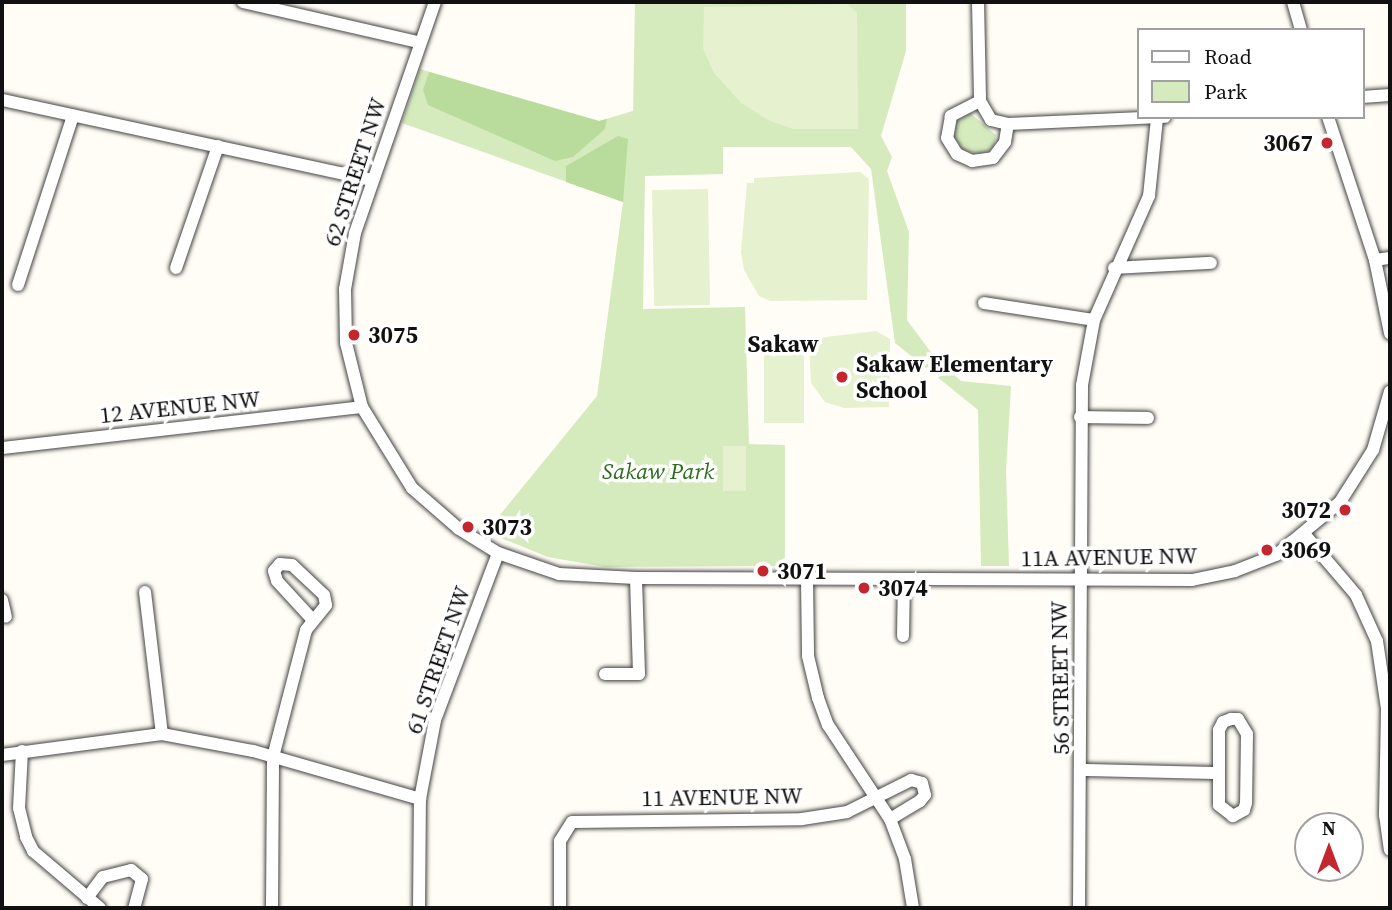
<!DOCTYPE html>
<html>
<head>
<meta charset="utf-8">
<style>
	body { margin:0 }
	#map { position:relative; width:1392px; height:910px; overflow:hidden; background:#fffdf5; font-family:"Source Serif 4",serif }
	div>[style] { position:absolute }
	.green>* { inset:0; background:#d5ebbd }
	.forest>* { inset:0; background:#b9dc9c }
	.pitch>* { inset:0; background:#e6f2cf; transform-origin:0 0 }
	.roads { filter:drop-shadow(0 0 2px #444) drop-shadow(0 0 2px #444) }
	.minor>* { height:12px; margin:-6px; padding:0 6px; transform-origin:6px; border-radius:6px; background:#fff }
	.dots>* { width:19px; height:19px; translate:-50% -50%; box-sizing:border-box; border:4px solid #fff; border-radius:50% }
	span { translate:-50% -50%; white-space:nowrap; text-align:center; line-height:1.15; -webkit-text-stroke:7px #fff; paint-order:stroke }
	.poi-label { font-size:23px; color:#111; font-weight:700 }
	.right { translate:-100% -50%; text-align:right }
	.left { translate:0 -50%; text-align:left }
	.street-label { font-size:23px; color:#111 }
	.park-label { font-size:23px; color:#2f6b1f; font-style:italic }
	.neighbourhood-label { font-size:24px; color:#111; font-weight:700 }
	.frame { position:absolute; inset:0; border:4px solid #111; pointer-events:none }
	.legend { position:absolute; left:1137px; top:28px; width:228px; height:91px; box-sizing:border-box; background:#fff; border:2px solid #a0a0a0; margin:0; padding:9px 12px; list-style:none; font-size:21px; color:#111 }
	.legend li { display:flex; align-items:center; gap:14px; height:35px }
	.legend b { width:35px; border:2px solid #a0a0a0 }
	.north { position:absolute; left:1294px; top:812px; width:70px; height:70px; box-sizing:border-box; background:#fff; border:2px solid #a0a0a0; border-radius:50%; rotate:0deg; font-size:19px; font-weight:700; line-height:28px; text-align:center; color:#111 }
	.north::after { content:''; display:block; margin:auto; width:24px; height:32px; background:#c4262e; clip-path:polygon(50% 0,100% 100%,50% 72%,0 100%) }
</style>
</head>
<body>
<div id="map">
	<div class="green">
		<i style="clip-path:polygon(635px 2px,906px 2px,906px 51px,881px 136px,892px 157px,887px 171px,909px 232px,907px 320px,933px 355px,961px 381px,1011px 386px,1006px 471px,1009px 566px,981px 566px,978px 410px,895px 343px,871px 169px,851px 147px,723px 147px,723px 174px,645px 176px,643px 309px,745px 307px,749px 444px,785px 445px,785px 566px,605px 567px,548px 557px,486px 532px,597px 396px,623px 202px,402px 123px,420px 69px,599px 121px,633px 111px)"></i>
		<i style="clip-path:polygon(970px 113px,996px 135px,994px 147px,982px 154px,964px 151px,954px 137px,957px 121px)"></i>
	</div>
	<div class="forest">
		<i style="clip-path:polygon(429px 72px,599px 121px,607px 119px,605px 129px,573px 157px,555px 161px,428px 105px,423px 90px)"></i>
		<i style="clip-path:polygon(618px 136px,628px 139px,623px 202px,566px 182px,566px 166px)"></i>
	</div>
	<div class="pitch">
		<i style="clip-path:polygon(848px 4px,857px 13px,858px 129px,793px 129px,768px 120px,741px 103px,714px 73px,703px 48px,704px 7px)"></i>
		<i style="clip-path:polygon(860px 172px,869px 179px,867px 300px,770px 301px,759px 296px,744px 270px,741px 252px,747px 183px,754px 183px,754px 178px)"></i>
		<i style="left:708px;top:189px;width:116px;height:56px;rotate:89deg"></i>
		<i style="clip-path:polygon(876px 331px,890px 339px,889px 407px,844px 408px,825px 402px,811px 383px,809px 339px)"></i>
		<i style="left:764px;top:338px;width:40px;height:85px"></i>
		<i style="left:723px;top:446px;width:23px;height:45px"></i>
	</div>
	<div class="roads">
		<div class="minor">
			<i style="left:243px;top:2px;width:180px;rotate:12.9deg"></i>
			<i style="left:435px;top:2px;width:244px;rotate:109.1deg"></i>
			<i style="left:355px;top:233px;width:57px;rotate:100.1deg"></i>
			<i style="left:345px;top:289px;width:54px;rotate:88.9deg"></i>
			<i style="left:346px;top:343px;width:66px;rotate:76deg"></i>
			<i style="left:362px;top:407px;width:95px;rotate:58.3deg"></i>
			<i style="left:412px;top:488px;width:62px;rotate:41.1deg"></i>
			<i style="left:459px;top:529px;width:46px;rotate:31.6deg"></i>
			<i style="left:498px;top:553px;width:65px;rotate:19deg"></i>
			<i style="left:559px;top:574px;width:77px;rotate:3deg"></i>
			<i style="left:636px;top:578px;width:556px;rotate:0.21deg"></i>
			<i style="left:1192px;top:580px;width:44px;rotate:-11.8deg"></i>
			<i style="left:1235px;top:571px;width:44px;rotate:-21.3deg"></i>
			<i style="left:1276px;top:555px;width:83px;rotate:-39.6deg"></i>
			<i style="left:1340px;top:502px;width:62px;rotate:-57.6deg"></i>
			<i style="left:1373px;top:450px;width:61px;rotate:-73.9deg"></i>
			<i style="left:978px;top:2px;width:99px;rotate:88.8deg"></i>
			<i style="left:980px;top:101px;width:22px;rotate:60deg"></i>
			<i style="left:991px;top:120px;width:17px;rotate:13deg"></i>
			<i style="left:1008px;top:124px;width:157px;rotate:-2.6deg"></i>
			<i style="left:1293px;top:2px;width:29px;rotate:74deg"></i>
			<i style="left:1362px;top:97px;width:28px;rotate:-4deg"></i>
			<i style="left:2px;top:100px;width:379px;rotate:12.2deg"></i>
			<i style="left:980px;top:101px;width:33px;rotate:153deg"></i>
			<i style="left:951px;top:116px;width:22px;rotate:100deg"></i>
			<i style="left:947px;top:138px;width:19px;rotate:58deg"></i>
			<i style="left:957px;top:154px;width:17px;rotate:25deg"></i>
			<i style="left:972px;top:161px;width:21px;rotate:-8deg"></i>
			<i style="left:993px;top:158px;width:20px;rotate:-53deg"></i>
			<i style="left:1005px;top:142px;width:18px;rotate:-81deg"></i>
			<i style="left:1328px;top:117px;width:151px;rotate:71.8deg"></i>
			<i style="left:1375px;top:260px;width:75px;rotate:78.4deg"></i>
			<i style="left:1375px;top:260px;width:15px;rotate:-8deg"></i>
			<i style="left:176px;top:268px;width:129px;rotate:-71deg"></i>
			<i style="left:1114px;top:268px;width:97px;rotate:-3deg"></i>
			<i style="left:18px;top:285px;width:178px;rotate:-72deg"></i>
			<i style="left:984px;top:303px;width:111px;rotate:8.8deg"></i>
			<i style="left:1080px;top:417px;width:68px;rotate:0.8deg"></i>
			<i style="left:2px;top:448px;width:362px;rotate:-6.5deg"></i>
			<i style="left:1305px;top:535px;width:79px;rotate:49.6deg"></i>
			<i style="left:1356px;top:595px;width:51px;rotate:65.5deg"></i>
			<i style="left:1377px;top:641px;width:69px;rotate:81.6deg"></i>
			<i style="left:1387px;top:709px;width:106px;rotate:91.1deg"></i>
			<i style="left:1385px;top:815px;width:35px;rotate:82deg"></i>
			<i style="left:807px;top:581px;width:75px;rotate:89.2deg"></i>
			<i style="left:808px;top:656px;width:43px;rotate:76.6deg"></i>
			<i style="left:818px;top:698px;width:29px;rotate:70deg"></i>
			<i style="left:828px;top:725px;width:113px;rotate:56.6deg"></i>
			<i style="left:890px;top:819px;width:43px;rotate:69.4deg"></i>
			<i style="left:905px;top:859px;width:50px;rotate:80.7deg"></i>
			<i style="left:145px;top:592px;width:143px;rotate:83.2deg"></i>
			<i style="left:2px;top:600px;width:17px;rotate:77deg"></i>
			<i style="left:903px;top:636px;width:56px;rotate:-89deg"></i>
			<i style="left:605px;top:674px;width:34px"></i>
			<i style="left:639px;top:674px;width:96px;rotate:-91.8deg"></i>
			<i style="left:1231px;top:719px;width:7px"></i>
			<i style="left:1238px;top:719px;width:17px;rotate:59deg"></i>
			<i style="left:1247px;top:734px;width:69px;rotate:90.8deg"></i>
			<i style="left:1246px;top:803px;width:7px;rotate:106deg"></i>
			<i style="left:1244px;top:810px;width:13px;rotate:151deg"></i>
			<i style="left:1233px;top:816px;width:18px;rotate:-142deg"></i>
			<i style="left:1219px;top:805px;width:75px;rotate:-90deg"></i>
			<i style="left:1219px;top:730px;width:9px;rotate:-63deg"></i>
			<i style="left:1223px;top:722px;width:9px;rotate:-21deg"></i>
			<i style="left:22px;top:751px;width:57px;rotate:93deg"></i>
			<i style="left:19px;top:808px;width:30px;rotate:76deg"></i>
			<i style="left:26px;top:837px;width:16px;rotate:63deg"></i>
			<i style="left:33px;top:851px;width:88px;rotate:40.4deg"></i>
			<i style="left:2px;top:755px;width:161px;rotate:-7.5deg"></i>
			<i style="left:162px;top:734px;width:93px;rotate:10.6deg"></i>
			<i style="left:253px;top:751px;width:174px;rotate:16deg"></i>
			<i style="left:1082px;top:770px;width:137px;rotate:1.3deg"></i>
			<i style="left:87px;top:898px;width:26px;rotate:-53deg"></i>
			<i style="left:103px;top:877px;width:29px;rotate:-14deg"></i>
			<i style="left:131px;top:870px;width:14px;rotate:39deg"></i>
			<i style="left:142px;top:879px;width:30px;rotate:105deg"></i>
			<i style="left:272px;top:908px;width:151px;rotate:-89.6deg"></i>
			<i style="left:273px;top:757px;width:131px;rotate:-75.4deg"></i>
			<i style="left:306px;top:630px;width:32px;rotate:-51deg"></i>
			<i style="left:326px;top:605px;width:10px;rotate:-101deg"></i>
			<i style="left:324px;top:595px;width:44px;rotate:-136.8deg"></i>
			<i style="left:292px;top:565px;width:12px;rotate:-175deg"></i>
			<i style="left:280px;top:564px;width:9px;rotate:131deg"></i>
			<i style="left:274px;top:571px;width:10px;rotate:73deg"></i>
			<i style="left:277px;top:581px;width:52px;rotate:47.4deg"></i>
			<i style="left:419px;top:908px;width:109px;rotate:-89.5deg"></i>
			<i style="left:420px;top:799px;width:80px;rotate:-79.2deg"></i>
			<i style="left:435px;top:720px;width:178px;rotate:-69.3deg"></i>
			<i style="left:560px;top:908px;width:67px;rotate:-90deg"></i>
			<i style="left:560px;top:841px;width:22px;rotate:-58deg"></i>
			<i style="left:572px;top:822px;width:230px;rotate:-0.7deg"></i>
			<i style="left:802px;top:819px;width:46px;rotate:-8.8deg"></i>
			<i style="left:847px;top:812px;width:72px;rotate:-26.6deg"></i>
			<i style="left:911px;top:780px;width:11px;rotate:15deg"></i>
			<i style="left:922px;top:783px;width:12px;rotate:76deg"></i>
			<i style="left:925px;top:795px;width:8px;rotate:130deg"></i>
			<i style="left:920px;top:801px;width:35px;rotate:149deg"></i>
			<i style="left:1079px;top:908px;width:523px;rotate:-89.67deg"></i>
			<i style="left:1082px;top:385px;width:66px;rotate:-79.5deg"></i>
			<i style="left:1094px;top:320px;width:136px;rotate:-66.1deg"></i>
			<i style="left:1149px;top:196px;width:78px;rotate:-84.1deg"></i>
		</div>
	</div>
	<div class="dots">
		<i style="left:1327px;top:143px;background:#c4262e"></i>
		<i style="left:354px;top:335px;background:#c4262e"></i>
		<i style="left:842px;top:377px;background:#c4262e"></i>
		<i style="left:1345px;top:510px;background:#c4262e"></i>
		<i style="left:468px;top:527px;background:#c4262e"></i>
		<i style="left:1267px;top:550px;background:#c4262e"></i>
		<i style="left:763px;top:571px;background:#c4262e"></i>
		<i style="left:864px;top:588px;background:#c4262e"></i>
	</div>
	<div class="poi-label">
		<span class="right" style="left:1313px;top:143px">3067</span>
		<span class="left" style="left:368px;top:335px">3075</span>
		<span class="left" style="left:856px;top:377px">Sakaw Elementary<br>School</span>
		<span class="right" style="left:1331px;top:510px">3072</span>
		<span class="left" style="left:482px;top:527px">3073</span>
		<span class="left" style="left:1281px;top:550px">3069</span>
		<span class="left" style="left:777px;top:571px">3071</span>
		<span class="left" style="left:878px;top:588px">3074</span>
	</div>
	<div class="street-label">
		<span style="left:355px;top:172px;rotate:-72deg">62 STREET NW</span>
		<span style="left:180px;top:407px;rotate:-6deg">12 AVENUE NW</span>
		<span style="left:1109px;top:557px;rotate:-1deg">11A AVENUE NW</span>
		<span style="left:438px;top:660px;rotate:-71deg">61 STREET NW</span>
		<span style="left:1060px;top:678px;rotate:-91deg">56 STREET NW</span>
		<span style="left:722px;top:797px;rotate:-1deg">11 AVENUE NW</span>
	</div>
	<div class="park-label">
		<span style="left:658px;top:471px">Sakaw Park</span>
	</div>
	<div class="neighbourhood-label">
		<span style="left:783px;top:344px">Sakaw</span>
	</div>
	<div class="frame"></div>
	<ul class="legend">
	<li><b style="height:9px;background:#fff"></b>Road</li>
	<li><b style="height:19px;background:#d5ebbd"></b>Park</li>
	</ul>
	<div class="north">N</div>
</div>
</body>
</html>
